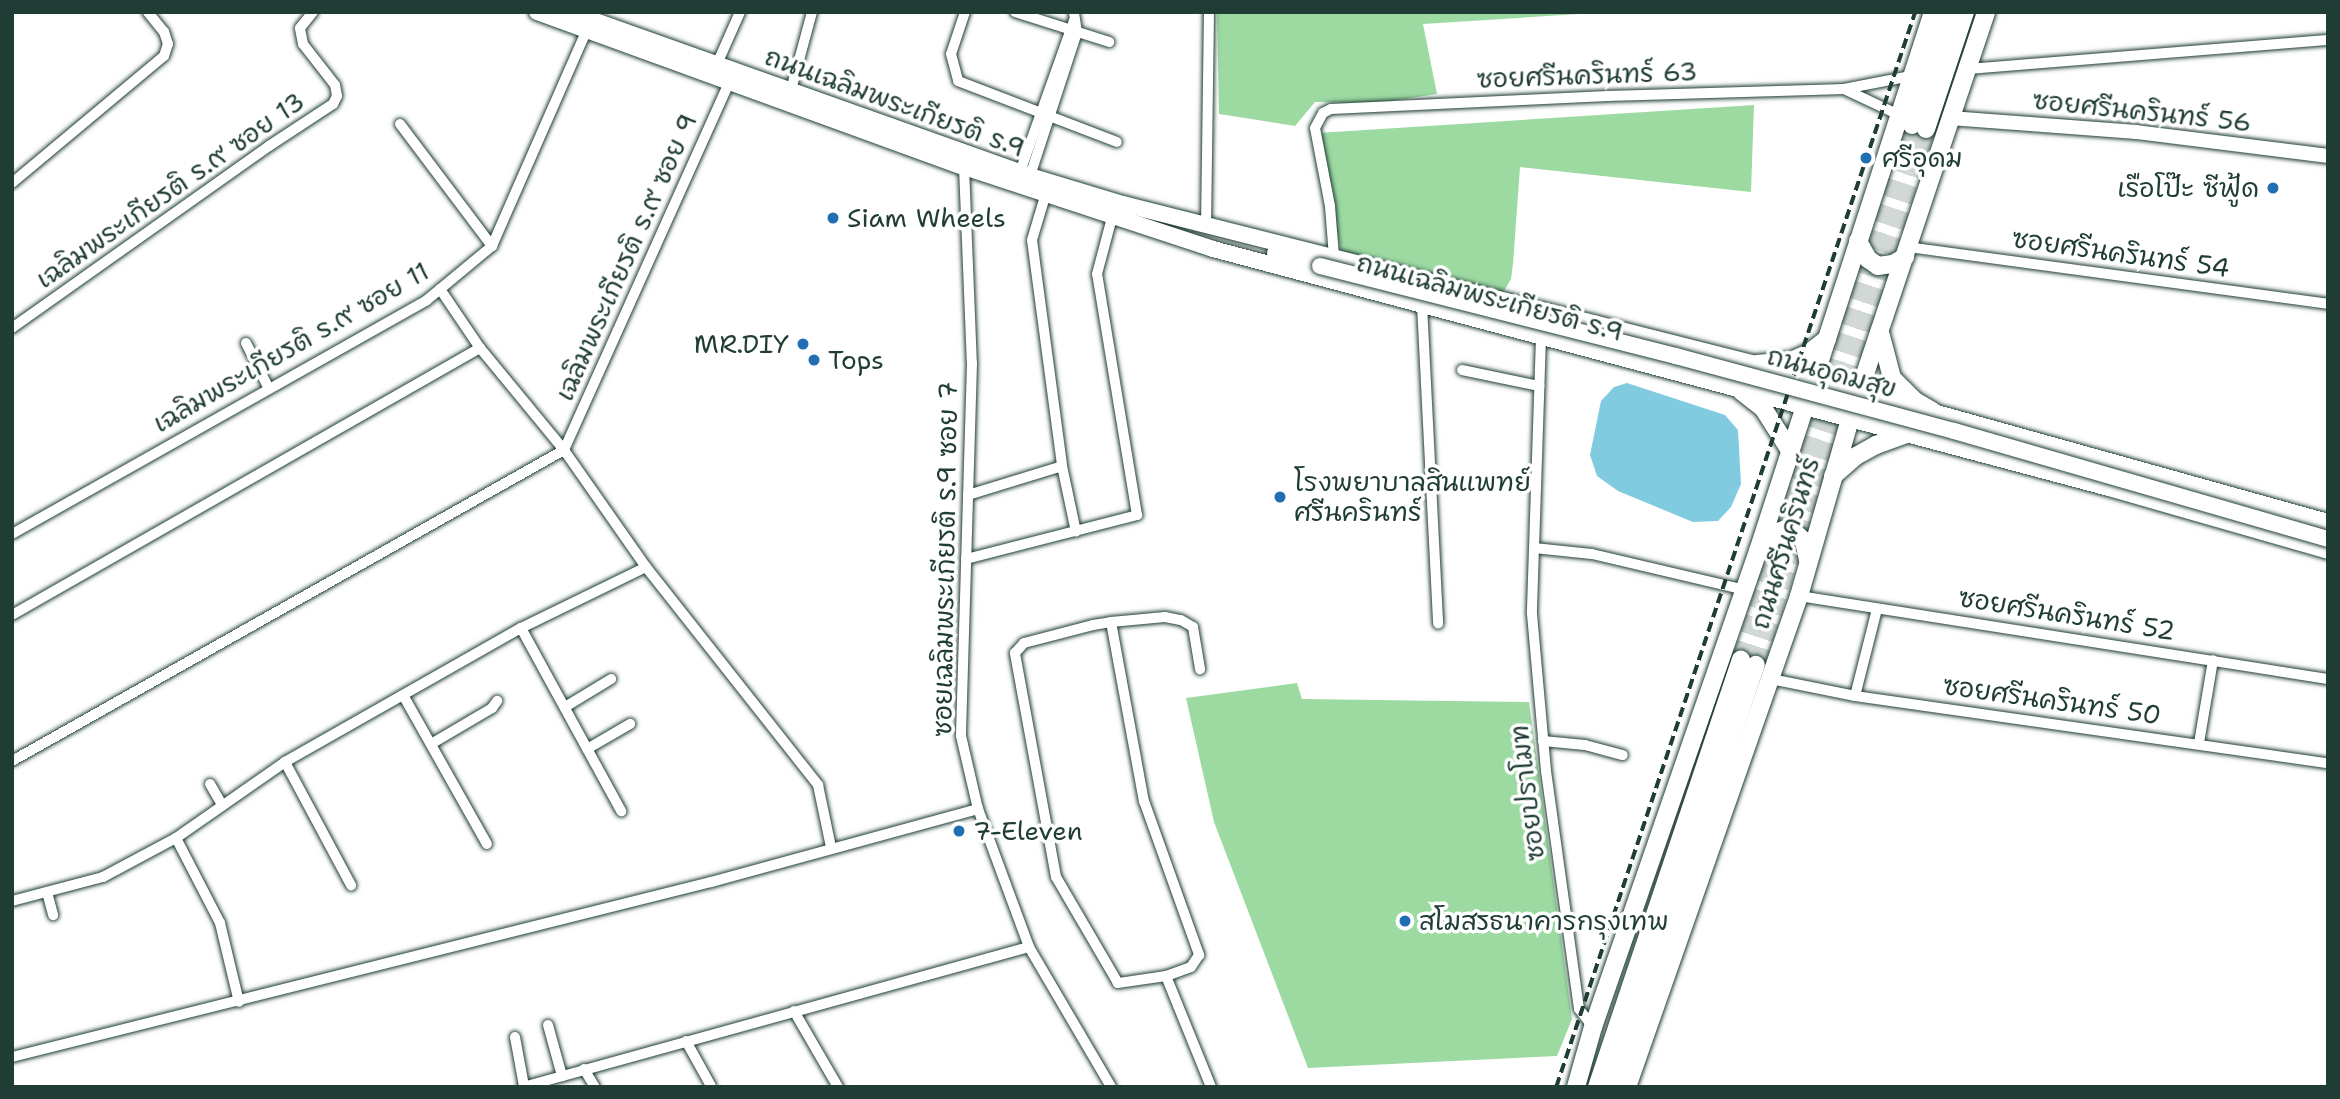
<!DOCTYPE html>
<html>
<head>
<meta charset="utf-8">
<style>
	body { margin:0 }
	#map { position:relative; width:2340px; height:1099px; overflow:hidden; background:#fff; font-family:"Shantell Sans","Playpen Sans Thai",sans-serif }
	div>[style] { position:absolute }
	.green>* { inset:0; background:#9cdaa2 }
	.water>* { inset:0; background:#81cbe1 }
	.primary-tunnel>* { height:18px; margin-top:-9px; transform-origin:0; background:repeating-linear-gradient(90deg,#d2d8d6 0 18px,transparent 0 27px) }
	.roads { filter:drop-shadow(0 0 2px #1f3d34) drop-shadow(0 0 2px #1f3d34) }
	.minor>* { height:10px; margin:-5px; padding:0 5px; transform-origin:5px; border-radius:5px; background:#fff }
	.tertiary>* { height:14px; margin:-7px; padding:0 7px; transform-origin:7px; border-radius:7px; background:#fff }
	.secondary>* { height:16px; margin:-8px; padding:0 8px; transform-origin:8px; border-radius:8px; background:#fff }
	.primary>* { height:18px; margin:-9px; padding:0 9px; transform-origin:9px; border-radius:9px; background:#fff }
	.rail>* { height:3.5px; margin-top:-1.75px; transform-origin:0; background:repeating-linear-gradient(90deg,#1f3d34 0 10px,transparent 0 15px) }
	.bridges { filter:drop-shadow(0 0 2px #1f3d34) drop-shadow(0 0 2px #1f3d34) }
	.secondary-bridge>* { height:16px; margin:-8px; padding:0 8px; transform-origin:8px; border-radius:8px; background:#fff }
	.dots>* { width:19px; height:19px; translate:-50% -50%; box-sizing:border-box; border:4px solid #fff; border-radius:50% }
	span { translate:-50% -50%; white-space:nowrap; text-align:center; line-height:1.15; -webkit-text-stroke:7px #fff; paint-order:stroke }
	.street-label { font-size:26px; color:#1f3d34 }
	.poi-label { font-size:26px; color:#1f3d34 }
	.left { translate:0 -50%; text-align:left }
	.right { translate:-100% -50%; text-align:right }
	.frame { position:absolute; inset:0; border:14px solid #1f3d34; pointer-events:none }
</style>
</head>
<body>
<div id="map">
	<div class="green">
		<i style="clip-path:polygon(1217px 12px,1610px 12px,1423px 24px,1437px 94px,1377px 103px,1315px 102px,1295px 126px,1219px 114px)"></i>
		<i style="clip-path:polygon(1754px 105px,1751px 192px,1520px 167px,1513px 264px,1511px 279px,1503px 293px,1341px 251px,1318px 133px)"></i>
		<i style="clip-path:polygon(1297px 683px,1302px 699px,1529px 702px,1572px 1019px,1557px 1056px,1308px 1068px,1214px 822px,1186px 698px)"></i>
	</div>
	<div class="water">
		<i style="clip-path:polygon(1627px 383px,1725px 415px,1738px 430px,1741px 484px,1731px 507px,1718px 521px,1693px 522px,1618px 491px,1597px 476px,1590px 455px,1601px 401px,1614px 387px)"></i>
	</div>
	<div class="primary-tunnel">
		<i style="left:1741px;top:660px;width:562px;rotate:-72.27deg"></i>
		<i style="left:1756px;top:665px;width:562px;rotate:-72.4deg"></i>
	</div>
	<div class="roads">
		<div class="minor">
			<i style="left:965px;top:12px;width:44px;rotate:108.4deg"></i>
			<i style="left:951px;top:54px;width:28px;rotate:75deg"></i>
			<i style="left:958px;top:81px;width:170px;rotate:21deg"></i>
			<i style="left:1015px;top:12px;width:99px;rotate:17.7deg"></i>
			<i style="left:717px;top:64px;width:57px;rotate:-66.1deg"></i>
			<i style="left:1967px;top:69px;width:362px;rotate:-4.6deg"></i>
			<i style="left:1844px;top:89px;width:61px;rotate:25.3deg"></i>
			<i style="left:791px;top:90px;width:81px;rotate:-74.9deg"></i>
			<i style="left:400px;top:124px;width:153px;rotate:53deg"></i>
			<i style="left:964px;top:167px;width:196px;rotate:87.7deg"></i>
			<i style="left:972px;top:363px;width:373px;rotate:91.7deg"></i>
			<i style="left:961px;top:736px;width:75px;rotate:76.9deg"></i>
			<i style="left:978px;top:809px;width:147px;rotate:69.7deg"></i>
			<i style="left:1029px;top:947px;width:162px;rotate:59.6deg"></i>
			<i style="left:1020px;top:172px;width:161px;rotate:-70.4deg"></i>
			<i style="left:1030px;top:176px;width:151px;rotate:-71.9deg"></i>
			<i style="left:1077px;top:32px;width:20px;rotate:-99deg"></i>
			<i style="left:12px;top:183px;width:198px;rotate:-39.9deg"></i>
			<i style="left:164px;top:56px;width:13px;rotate:-72deg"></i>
			<i style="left:168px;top:44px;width:13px;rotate:-108deg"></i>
			<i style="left:164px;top:32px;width:26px;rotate:-129deg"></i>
			<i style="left:1046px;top:193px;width:49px;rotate:106.6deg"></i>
			<i style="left:1032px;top:240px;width:228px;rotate:82.4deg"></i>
			<i style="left:1062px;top:466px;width:67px;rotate:78deg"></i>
			<i style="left:1206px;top:226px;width:214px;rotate:-89.2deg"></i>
			<i style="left:1908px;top:247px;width:424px;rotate:7.7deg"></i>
			<i style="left:1334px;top:257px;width:51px;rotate:-94.5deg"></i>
			<i style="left:1330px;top:206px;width:79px;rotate:-100.9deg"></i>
			<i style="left:1315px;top:128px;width:17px;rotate:-62deg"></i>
			<i style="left:1323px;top:113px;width:9px;rotate:-27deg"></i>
			<i style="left:1331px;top:109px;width:277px;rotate:-2.7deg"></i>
			<i style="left:1608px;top:96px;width:236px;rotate:-1.7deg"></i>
			<i style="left:1844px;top:89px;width:68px;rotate:-11deg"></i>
			<i style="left:440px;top:289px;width:71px;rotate:55.9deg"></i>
			<i style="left:480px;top:348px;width:132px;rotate:50.5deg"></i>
			<i style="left:564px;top:450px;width:143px;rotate:55deg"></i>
			<i style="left:646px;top:567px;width:278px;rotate:51.7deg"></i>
			<i style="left:818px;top:785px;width:63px;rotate:78.2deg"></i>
			<i style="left:1422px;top:305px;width:319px;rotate:87.1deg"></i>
			<i style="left:12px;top:328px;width:315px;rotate:-35.3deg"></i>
			<i style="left:269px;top:146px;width:77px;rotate:-33.3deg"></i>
			<i style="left:333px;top:104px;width:9px;rotate:-63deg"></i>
			<i style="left:337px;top:96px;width:11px;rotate:-100deg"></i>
			<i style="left:335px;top:85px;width:52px;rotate:-128deg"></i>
			<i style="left:303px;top:44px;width:16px;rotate:-101deg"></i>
			<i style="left:300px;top:28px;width:21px;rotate:-51deg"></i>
			<i style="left:1541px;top:337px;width:277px;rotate:91.9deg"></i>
			<i style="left:1532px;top:614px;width:158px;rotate:84.9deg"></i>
			<i style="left:1546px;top:771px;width:240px;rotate:82.1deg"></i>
			<i style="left:1579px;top:1009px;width:23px;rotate:52deg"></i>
			<i style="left:246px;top:343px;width:51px;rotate:63.4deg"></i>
			<i style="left:1462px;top:370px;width:79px;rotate:11.7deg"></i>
			<i style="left:564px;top:450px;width:403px;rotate:-65.8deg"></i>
			<i style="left:968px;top:495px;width:98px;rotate:-17.1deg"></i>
			<i style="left:12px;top:534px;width:476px;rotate:-29.4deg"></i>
			<i style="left:427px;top:300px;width:85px;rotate:-39.7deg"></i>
			<i style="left:492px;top:246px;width:236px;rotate:-66.3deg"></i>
			<i style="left:1534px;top:548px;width:58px;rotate:5.9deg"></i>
			<i style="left:1592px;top:554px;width:157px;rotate:13.2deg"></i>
			<i style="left:966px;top:559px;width:177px;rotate:-14.4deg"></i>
			<i style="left:1137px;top:515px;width:244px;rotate:-99.4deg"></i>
			<i style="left:1097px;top:274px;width:62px;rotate:-75.1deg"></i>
			<i style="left:1799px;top:596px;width:535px;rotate:8.92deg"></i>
			<i style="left:12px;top:615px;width:539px;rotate:-29.71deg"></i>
			<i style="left:1111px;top:622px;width:182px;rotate:79.6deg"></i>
			<i style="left:1144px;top:801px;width:164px;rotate:70.3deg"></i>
			<i style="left:1199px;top:955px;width:14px;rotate:124deg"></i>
			<i style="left:1191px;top:967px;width:27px;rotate:160deg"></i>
			<i style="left:1166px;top:976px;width:49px;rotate:171.7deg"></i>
			<i style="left:1118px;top:983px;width:123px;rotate:-120.3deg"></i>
			<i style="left:1056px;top:877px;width:228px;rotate:-100.4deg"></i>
			<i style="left:1015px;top:653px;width:13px;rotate:-48deg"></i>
			<i style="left:1024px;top:643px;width:71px;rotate:-14.6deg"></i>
			<i style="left:1093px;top:625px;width:18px;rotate:-9deg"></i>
			<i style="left:1111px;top:622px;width:54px;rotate:-5.3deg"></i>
			<i style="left:1165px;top:617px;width:16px;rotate:11deg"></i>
			<i style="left:1181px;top:620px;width:14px;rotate:30deg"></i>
			<i style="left:1193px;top:627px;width:43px;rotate:80.5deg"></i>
			<i style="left:521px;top:628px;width:209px;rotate:61.3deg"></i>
			<i style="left:1771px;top:679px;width:86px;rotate:11.4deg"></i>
			<i style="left:1855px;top:696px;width:478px;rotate:8.1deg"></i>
			<i style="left:403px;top:695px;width:171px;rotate:60.6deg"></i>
			<i style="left:1855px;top:696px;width:90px;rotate:-75.8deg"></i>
			<i style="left:565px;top:707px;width:54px;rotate:-31.3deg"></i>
			<i style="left:1543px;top:741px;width:42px;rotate:5.4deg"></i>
			<i style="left:1585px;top:745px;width:39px;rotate:15deg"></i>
			<i style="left:2199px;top:743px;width:84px;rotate:-80.4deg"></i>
			<i style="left:431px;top:744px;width:71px;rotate:-30.5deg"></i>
			<i style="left:492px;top:708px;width:9px;rotate:-54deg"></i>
			<i style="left:587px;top:749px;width:50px;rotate:-30.2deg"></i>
			<i style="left:12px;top:761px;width:634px;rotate:-29.4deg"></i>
			<i style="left:285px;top:762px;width:140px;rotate:61.8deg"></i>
			<i style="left:210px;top:784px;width:24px;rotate:60deg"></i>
			<i style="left:176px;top:838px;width:96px;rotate:62.6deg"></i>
			<i style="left:220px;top:923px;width:81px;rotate:76.5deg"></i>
			<i style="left:47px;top:892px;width:24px;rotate:75deg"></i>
			<i style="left:12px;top:901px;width:94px;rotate:-14.8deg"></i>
			<i style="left:103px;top:877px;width:83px;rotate:-28.1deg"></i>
			<i style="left:176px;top:838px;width:133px;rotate:-34.9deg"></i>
			<i style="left:285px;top:762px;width:271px;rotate:-29.6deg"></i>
			<i style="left:521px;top:628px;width:139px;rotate:-26deg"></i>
			<i style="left:1166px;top:976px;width:120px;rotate:67.9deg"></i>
			<i style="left:794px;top:1011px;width:88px;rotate:59.9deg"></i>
			<i style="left:548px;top:1025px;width:53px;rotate:74.6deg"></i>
			<i style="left:515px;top:1037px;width:50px;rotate:79.6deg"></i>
			<i style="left:686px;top:1041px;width:51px;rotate:60.9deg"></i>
			<i style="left:12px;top:1057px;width:721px;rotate:-14.06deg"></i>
			<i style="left:711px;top:882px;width:277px;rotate:-15.3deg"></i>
			<i style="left:584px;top:1069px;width:21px;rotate:59deg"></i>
			<i style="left:523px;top:1087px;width:525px;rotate:-15.47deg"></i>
		</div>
		<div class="tertiary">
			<i style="left:1950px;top:118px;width:187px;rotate:4.3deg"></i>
			<i style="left:2136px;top:132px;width:193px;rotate:7.1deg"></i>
		</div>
		<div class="secondary">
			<i style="left:537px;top:12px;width:454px;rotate:20deg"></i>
			<i style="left:964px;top:167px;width:262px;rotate:18.2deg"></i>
			<i style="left:1213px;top:249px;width:927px;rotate:14.94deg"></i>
			<i style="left:2109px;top:488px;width:228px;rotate:16deg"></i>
			<i style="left:570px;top:12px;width:488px;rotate:19.6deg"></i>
			<i style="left:1030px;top:176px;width:97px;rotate:16.8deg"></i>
			<i style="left:1123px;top:204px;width:714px;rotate:14.19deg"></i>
			<i style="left:1815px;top:379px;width:533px;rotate:15.58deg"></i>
			<i style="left:1275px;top:253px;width:47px;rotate:16.1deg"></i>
		</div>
		<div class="primary">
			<i style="left:1912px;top:125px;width:119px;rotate:-71.4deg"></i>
			<i style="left:1926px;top:129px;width:123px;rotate:-71.6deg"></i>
			<i style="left:1858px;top:241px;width:21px;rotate:61deg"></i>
			<i style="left:1868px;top:259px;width:12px;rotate:35deg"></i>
			<i style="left:1878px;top:266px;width:15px;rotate:-8deg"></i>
			<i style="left:1893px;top:264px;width:14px;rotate:-30deg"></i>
			<i style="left:1881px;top:336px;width:43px;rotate:75.3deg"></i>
			<i style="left:1892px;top:378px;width:33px;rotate:45deg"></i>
			<i style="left:1915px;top:401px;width:20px;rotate:30deg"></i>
			<i style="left:1757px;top:364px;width:34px;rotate:-5deg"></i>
			<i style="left:1791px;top:361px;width:20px;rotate:-24deg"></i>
			<i style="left:1809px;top:353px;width:23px;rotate:-38deg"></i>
			<i style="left:1741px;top:391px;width:28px;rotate:38deg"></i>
			<i style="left:1763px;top:408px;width:52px;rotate:57.5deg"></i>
			<i style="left:1833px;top:476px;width:30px;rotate:-41deg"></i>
			<i style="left:1856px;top:456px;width:23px;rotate:-29deg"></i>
			<i style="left:1876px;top:445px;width:33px;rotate:-20deg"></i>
			<i style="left:1763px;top:546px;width:17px;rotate:-50deg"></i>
			<i style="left:1774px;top:533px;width:10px;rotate:-17deg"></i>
			<i style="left:1784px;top:530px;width:11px;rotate:15deg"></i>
			<i style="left:1795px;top:533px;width:12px;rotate:42deg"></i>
			<i style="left:1804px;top:541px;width:19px;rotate:78deg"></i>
			<i style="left:1576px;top:1087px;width:62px;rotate:-74.2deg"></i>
			<i style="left:1593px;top:1027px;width:504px;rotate:-70.88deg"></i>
			<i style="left:1758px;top:551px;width:567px;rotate:-72.01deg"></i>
			<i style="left:1597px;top:1087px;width:451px;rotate:-71.4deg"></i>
			<i style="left:1612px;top:1087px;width:446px;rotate:-71.2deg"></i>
			<i style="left:1627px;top:1087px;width:520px;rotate:-70.69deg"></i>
			<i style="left:1799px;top:596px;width:184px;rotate:-73.9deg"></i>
			<i style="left:1850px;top:419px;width:429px;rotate:-71.5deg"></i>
		</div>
	</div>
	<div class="rail">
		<i style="left:1556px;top:1087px;width:1133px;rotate:-71.53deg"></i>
	</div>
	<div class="bridges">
		<div class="secondary-bridge">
			<i style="left:1320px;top:266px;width:367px;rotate:14.2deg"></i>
			<i style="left:1676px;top:356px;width:288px;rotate:15.1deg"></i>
			<i style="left:1954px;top:431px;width:389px;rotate:16.1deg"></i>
		</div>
	</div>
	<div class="dots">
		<i style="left:1866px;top:158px;background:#1f6fb2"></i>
		<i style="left:2273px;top:188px;background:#1f6fb2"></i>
		<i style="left:833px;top:218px;background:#1f6fb2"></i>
		<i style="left:803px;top:344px;background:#1f6fb2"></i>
		<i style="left:814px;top:360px;background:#1f6fb2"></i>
		<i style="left:1280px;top:497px;background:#1f6fb2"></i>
		<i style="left:959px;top:831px;background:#1f6fb2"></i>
		<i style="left:1405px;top:921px;background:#1f6fb2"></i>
	</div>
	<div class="street-label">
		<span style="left:1587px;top:75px;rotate:-2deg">ซอยศรีนครินทร์ 63</span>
		<span style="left:895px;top:102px;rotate:20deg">ถนนเฉลิมพระเกียรติ ร.9</span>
		<span style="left:2142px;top:111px;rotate:6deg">ซอยศรีนครินทร์ 56</span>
		<span style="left:170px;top:190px;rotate:-35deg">เฉลิมพระเกียรติ ร.๙ ซอย 13</span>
		<span style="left:2121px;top:253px;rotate:8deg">ซอยศรีนครินทร์ 54</span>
		<span style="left:626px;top:257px;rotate:-66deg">เฉลิมพระเกียรติ ร.๙ ซอย 9</span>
		<span style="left:1490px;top:297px;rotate:15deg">ถนนเฉลิมพระเกียรติ ร.9</span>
		<span style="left:291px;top:347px;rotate:-30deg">เฉลิมพระเกียรติ ร.๙ ซอย 11</span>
		<span style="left:1832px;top:372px;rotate:15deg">ถนนอุดมสุข</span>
		<span style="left:1785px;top:543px;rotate:-73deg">ถนนศรีนครินทร์</span>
		<span style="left:945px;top:559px;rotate:-89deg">ซอยเฉลิมพระเกียรติ ร.9 ซอย 7</span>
		<span style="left:2067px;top:614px;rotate:9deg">ซอยศรีนครินทร์ 52</span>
		<span style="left:2052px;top:700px;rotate:8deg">ซอยศรีนครินทร์ 50</span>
		<span style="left:1527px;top:793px;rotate:-97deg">ซอยปราโมท</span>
	</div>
	<div class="poi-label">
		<span class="left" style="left:1882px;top:158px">ศรีอุดม</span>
		<span class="right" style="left:2259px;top:188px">เรือโป๊ะ ซีฟู้ด</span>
		<span class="left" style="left:847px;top:218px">Siam Wheels</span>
		<span class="right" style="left:789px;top:344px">MR.DIY</span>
		<span class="left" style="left:828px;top:360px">Tops</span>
		<span class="left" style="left:1294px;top:497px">โรงพยาบาลสินแพทย์<br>ศรีนครินทร์</span>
		<span class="left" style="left:973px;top:831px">7-Eleven</span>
		<span class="left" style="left:1419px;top:921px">สโมสรธนาคารกรุงเทพ</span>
	</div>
	<div class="frame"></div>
</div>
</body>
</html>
